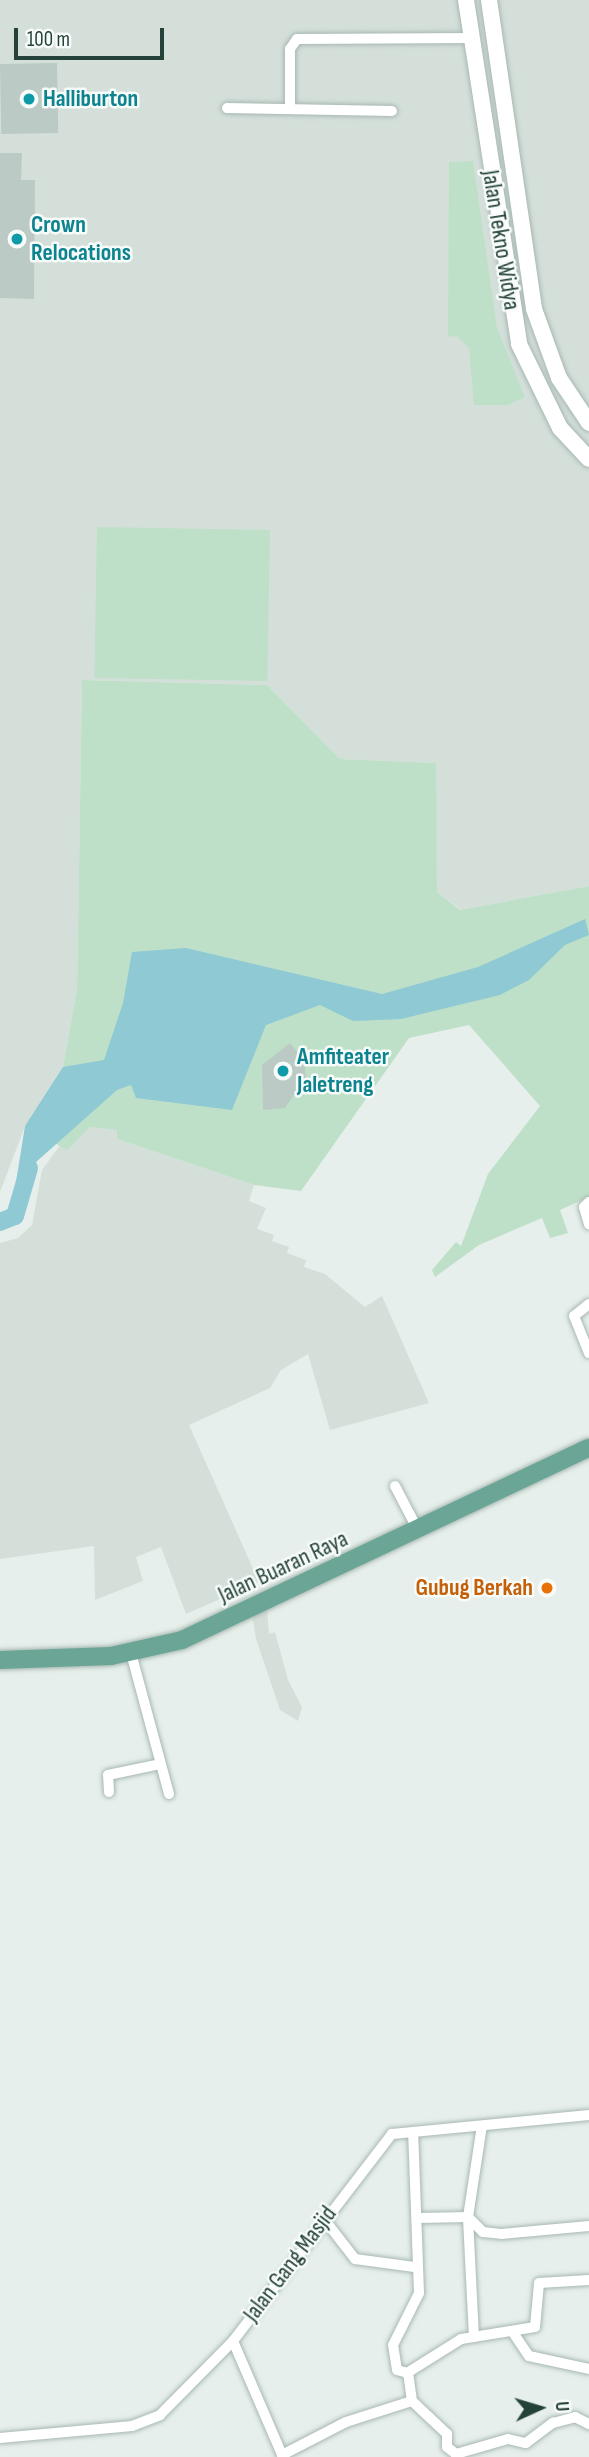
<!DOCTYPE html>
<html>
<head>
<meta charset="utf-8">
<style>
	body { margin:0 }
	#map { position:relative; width:589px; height:2457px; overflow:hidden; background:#e6efeb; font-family:"Sofia Sans Condensed",sans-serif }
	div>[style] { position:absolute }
	.built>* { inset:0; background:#d4dfda }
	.green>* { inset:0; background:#bfe0c8; transform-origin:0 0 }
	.water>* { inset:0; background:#8ec9d4 }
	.river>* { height:18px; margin:-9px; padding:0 9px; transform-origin:9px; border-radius:9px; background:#8ec9d4 }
	.building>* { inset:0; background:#bbcac4; transform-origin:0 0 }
	.roads { filter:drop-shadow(0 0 2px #a8b8b2) drop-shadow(0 0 2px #a8b8b2) }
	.minor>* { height:10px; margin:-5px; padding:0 5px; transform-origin:5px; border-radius:5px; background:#fff }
	.secondary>* { height:16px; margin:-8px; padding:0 8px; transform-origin:8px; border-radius:8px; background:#fff }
	.primary>* { height:18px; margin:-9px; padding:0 9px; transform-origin:9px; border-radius:9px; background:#6aa596 }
	.dots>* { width:19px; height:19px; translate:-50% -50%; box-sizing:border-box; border:4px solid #f7fbf9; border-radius:50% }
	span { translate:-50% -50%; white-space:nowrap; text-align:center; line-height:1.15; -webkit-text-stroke:5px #f7fbf9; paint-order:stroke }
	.culture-label { font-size:24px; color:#0d838f; font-weight:700 }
	.left { translate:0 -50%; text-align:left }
	.street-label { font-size:24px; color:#24423a }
	.food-label { font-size:24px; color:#c56008; font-weight:700 }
	.right { translate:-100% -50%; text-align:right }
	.north { position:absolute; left:505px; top:2373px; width:70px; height:70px; -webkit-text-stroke:5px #f7fbf9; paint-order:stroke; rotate:86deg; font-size:19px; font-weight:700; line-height:28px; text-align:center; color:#24423a }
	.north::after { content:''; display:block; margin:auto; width:24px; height:32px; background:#24423a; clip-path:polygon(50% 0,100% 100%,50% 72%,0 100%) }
	.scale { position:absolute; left:14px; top:28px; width:150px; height:32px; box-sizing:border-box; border:4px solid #24423a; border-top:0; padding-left:9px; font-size:21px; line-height:24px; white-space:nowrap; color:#24423a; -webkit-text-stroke:5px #f7fbf9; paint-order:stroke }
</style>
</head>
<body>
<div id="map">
	<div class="built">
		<i style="clip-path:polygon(0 0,589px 0,589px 886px,461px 910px,437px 892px,435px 763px,340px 759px,267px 685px,82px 680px,77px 989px,63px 1067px,25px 1126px,0 1192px)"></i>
		<i style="clip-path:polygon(90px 1127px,117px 1130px,117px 1139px,254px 1185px,249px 1201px,266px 1208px,257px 1229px,274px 1235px,272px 1241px,289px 1247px,287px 1253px,306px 1260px,304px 1267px,325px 1274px,365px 1307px,382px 1296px,429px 1403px,330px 1430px,308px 1354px,281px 1370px,270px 1388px,189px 1425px,259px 1582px,186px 1614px,161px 1547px,136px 1557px,143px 1581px,95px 1600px,94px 1546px,0 1559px,0 1243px,18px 1238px,32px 1225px,42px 1170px,61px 1144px,67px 1149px)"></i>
		<i style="clip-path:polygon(267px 1609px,269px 1634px,275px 1632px,288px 1680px,302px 1707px,298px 1721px,280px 1710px,256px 1639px,252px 1615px)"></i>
	</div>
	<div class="green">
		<i style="clip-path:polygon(473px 161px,497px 328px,525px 397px,508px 405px,474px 405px,469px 348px,458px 337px,448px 336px,449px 162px)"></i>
		<i style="left:97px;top:527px;width:173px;height:151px;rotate:1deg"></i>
		<i style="clip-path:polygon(82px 680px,267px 685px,340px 759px,436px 763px,437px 892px,460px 910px,589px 886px,589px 1197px,560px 1210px,568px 1233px,550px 1238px,542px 1218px,479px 1245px,435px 1277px,432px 1270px,456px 1242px,461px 1246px,488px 1174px,540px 1106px,469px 1025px,409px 1038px,301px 1191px,254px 1185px,117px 1139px,117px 1130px,90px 1127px,67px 1150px,25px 1126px,63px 1067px,77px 989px)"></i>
	</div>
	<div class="water">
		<i style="clip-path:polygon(585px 919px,589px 935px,565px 945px,529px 980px,500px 995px,401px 1019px,353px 1021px,320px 1005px,266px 1025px,232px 1110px,136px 1098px,131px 1085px,117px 1090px,36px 1162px,27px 1193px,16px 1182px,25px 1126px,63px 1067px,104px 1060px,123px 1003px,132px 952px,186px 948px,382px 994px,478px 967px)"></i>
	</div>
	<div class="river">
		<i style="left:0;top:1222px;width:16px;rotate:-22deg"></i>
		<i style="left:15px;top:1216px;width:50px;rotate:-73.7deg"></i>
	</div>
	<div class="building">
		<i style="left:57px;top:63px;width:70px;height:57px;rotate:89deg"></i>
		<i style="clip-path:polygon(0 153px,22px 153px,21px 180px,35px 180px,34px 299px,0 298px)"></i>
		<i style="clip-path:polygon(290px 1043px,304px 1060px,306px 1077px,285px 1108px,263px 1110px,262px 1065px)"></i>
	</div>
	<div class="roads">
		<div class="minor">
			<i style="left:227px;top:108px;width:165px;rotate:1deg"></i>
			<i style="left:290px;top:108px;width:59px;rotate:-90deg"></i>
			<i style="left:290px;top:49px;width:12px;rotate:-55deg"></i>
			<i style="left:297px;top:39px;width:175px;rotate:-0.3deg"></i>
			<i style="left:589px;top:1202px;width:7px;rotate:135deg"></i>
			<i style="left:584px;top:1207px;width:18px;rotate:74deg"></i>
			<i style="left:589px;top:1304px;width:19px;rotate:141deg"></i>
			<i style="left:574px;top:1316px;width:40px;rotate:68deg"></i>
			<i style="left:395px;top:1486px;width:47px;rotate:62.4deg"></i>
			<i style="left:131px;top:1653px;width:146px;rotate:74.9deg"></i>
			<i style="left:109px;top:1792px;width:17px;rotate:-93deg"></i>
			<i style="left:108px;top:1775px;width:53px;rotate:-11.9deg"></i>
			<i style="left:418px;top:2218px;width:50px;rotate:-1.1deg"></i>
			<i style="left:468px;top:2217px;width:21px;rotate:45deg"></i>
			<i style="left:483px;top:2232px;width:18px;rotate:6deg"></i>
			<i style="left:501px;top:2234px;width:88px;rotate:-5.2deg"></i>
			<i style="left:324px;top:2219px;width:51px;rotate:52.2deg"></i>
			<i style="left:355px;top:2259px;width:60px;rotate:7.7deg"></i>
			<i style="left:512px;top:2331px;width:30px;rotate:56deg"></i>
			<i style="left:529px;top:2356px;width:61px;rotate:12.2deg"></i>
			<i style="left:474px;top:2337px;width:120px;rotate:-92.9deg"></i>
			<i style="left:468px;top:2217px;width:92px;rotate:-81.3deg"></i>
			<i style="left:233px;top:2341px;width:124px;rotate:66.7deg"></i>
			<i style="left:282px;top:2455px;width:72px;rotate:-27.3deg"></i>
			<i style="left:346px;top:2422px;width:69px;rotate:-17.7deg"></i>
			<i style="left:412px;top:2401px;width:28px;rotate:-98deg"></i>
			<i style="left:408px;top:2373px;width:11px;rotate:-165deg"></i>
			<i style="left:397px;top:2370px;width:25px;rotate:-99deg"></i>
			<i style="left:393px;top:2345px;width:58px;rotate:-63.4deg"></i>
			<i style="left:419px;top:2293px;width:161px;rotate:-92.1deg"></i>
			<i style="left:407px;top:2373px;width:64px;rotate:-32.2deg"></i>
			<i style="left:461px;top:2339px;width:75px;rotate:-9.2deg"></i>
			<i style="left:535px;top:2327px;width:44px;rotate:-84.8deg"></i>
			<i style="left:539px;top:2283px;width:50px;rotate:-3.4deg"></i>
			<i style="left:412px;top:2401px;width:48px;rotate:43.3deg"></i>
			<i style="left:447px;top:2434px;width:13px;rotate:90deg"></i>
			<i style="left:447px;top:2447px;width:11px;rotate:38deg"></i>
			<i style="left:456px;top:2454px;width:54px;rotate:-16.1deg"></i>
			<i style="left:508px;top:2439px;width:18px;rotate:13deg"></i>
			<i style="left:526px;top:2443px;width:34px;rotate:-37deg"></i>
			<i style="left:553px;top:2423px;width:23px;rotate:-15deg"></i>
			<i style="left:575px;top:2417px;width:16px;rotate:27deg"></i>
			<i style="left:0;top:2438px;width:133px;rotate:-5.2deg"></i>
			<i style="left:132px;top:2426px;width:30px;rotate:-21deg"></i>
			<i style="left:160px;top:2415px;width:104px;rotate:-45.4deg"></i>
			<i style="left:233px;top:2341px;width:261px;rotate:-52.5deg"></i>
			<i style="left:392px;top:2134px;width:198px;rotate:-5.5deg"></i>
		</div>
		<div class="secondary">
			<i style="left:466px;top:0;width:348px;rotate:81.2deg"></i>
			<i style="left:519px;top:344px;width:93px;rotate:64deg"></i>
			<i style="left:560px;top:428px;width:42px;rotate:46.9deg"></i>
			<i style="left:489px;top:0;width:312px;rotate:81.7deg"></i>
			<i style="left:534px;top:309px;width:73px;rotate:70.1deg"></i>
			<i style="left:559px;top:378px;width:54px;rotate:56.3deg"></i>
		</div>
		<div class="primary">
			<i style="left:0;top:1660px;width:111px;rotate:-2.1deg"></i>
			<i style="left:111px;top:1656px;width:73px;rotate:-12.7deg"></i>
			<i style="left:182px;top:1640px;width:450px;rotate:-25.3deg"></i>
		</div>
	</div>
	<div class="dots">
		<i style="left:29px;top:99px;background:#0f9aa8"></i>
		<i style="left:17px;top:239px;background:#0f9aa8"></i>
		<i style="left:283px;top:1071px;background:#0f9aa8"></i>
		<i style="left:547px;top:1588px;background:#e8710a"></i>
	</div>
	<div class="culture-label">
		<span class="left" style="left:43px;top:99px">Halliburton</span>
		<span class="left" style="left:31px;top:239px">Crown<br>Relocations</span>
		<span class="left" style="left:297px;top:1071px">Amfiteater<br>Jaletreng</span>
	</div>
	<div class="street-label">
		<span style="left:501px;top:240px;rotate:81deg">Jalan Tekno Widya</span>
		<span style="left:283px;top:1567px;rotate:-25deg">Jalan Buaran Raya</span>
		<span style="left:290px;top:2264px;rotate:-53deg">Jalan Gang Masjid</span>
	</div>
	<div class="food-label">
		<span class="right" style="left:533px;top:1588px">Gubug Berkah</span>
	</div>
	<div class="north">U</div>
	<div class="scale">100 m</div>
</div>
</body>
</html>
